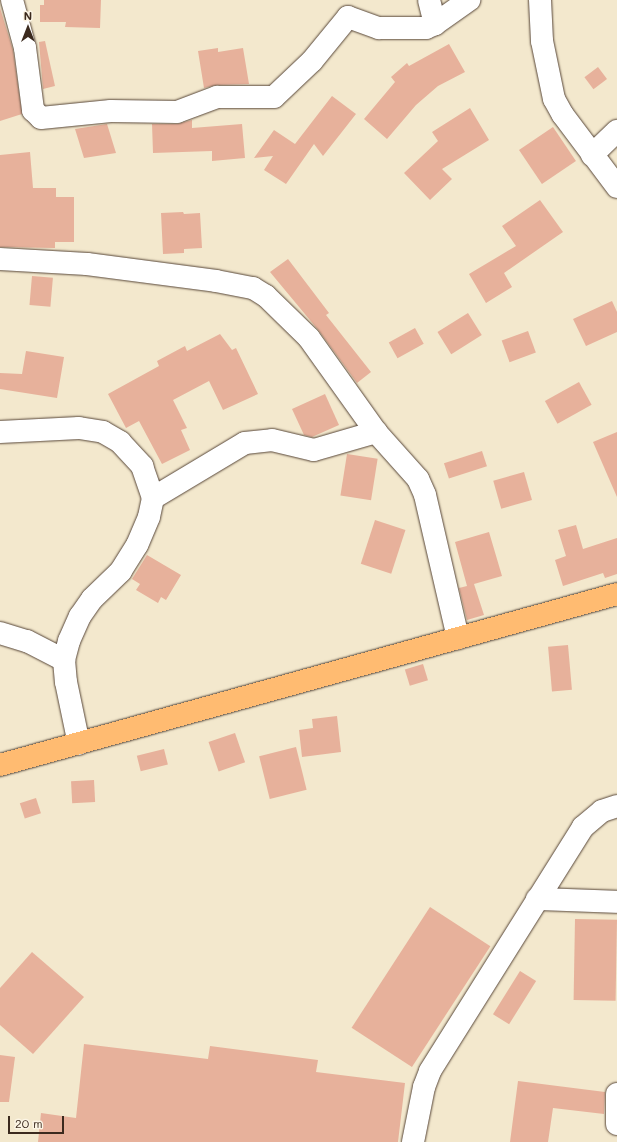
<!DOCTYPE html>
<html>
<head>
<meta charset="utf-8">
<style>
	body { margin:0 }
	#map { position:relative; width:617px; height:1142px; overflow:hidden; background:#f3e8cd; font-family:Mali,sans-serif }
	div>[style] { position:absolute }
	.building>* { inset:0; background:#e7b19b; transform-origin:0 0 }
	.roads { filter:drop-shadow(0 0 1px #574638) drop-shadow(0 0 1px #574638) }
	.minor>* { height:22px; margin:-11px; padding:0 11px; transform-origin:11px; border-radius:11px; background:#fff }
	.highway>* { height:22px; margin:-11px; padding:0 11px; transform-origin:11px; border-radius:11px; background:#ffbb71 }
	span { translate:-50% -50%; white-space:nowrap; text-align:center; line-height:1.15; -webkit-text-stroke:3px #fcf5e5; paint-order:stroke }
	.north { position:absolute; left:8px; top:8px; width:40px; height:40px; -webkit-text-stroke:3px #fcf5e5; paint-order:stroke; rotate:0deg; font-size:11px; font-weight:700; line-height:16px; text-align:center; color:#3b2a1e }
	.north::after { content:''; display:block; margin:auto; width:14px; height:18px; background:#3b2a1e; clip-path:polygon(50% 0,100% 100%,50% 72%,0 100%) }
	.scale { position:absolute; left:8px; top:1116px; width:56px; height:18px; box-sizing:border-box; border:2px solid #3b2a1e; border-top:0; padding-left:5px; font-size:12px; line-height:14px; white-space:nowrap; color:#3b2a1e; -webkit-text-stroke:3px #fcf5e5; paint-order:stroke }
</style>
</head>
<body>
<div id="map">
	<div class="building">
		<i style="clip-path:polygon(44px 0,101px 0,100px 28px,65px 27px,66px 22px,40px 22px,40px 5px,44px 5px)"></i>
		<i style="clip-path:polygon(0 8px,13px 50px,22px 114px,0 121px)"></i>
		<i style="clip-path:polygon(45px 41px,55px 86px,43px 89px,39px 42px)"></i>
		<i style="clip-path:polygon(449px 44px,465px 72px,438px 86px,416px 105px,387px 139px,364px 119px,395px 82px,391px 77px,407px 63px,409px 66px)"></i>
		<i style="clip-path:polygon(218px 48px,218px 52px,243px 48px,249px 84px,217px 85px,204px 88px,198px 51px)"></i>
		<i style="left:598px;top:67px;width:15px;height:17px;rotate:53deg"></i>
		<i style="clip-path:polygon(332px 96px,356px 114px,323px 156px,314px 144px,286px 184px,264px 170px,273px 156px,254px 158px,274px 130px,295px 144px)"></i>
		<i style="clip-path:polygon(470px 108px,489px 140px,442px 169px,452px 179px,430px 200px,404px 173px,438px 141px,432px 132px)"></i>
		<i style="clip-path:polygon(192px 120px,192px 128px,242px 124px,245px 158px,212px 161px,212px 151px,153px 153px,152px 124px,177px 124px)"></i>
		<i style="clip-path:polygon(107px 124px,116px 153px,84px 158px,75px 129px)"></i>
		<i style="left:553px;top:127px;width:41px;height:41px;rotate:56deg"></i>
		<i style="clip-path:polygon(30px 152px,33px 188px,56px 188px,56px 197px,74px 197px,74px 242px,55px 242px,55px 248px,0 247px,0 155px)"></i>
		<i style="clip-path:polygon(540px 200px,563px 232px,504px 273px,512px 287px,486px 303px,469px 274px,516px 246px,502px 226px)"></i>
		<i style="clip-path:polygon(183px 212px,184px 214px,200px 213px,202px 248px,184px 249px,184px 253px,163px 254px,161px 213px)"></i>
		<i style="clip-path:polygon(288px 259px,329px 313px,326px 315px,371px 372px,357px 383px,319px 331px,270px 272px)"></i>
		<i style="left:32px;top:276px;width:21px;height:29px;rotate:5deg"></i>
		<i style="clip-path:polygon(612px 301px,617px 312px,617px 332px,586px 346px,573px 319px)"></i>
		<i style="left:468px;top:313px;width:26px;height:36px;rotate:58deg"></i>
		<i style="left:415px;top:328px;width:18px;height:30px;rotate:61deg"></i>
		<i style="left:528px;top:331px;width:23px;height:28px;rotate:70deg"></i>
		<i style="clip-path:polygon(220px 334px,232px 350px,236px 348px,258px 394px,223px 410px,209px 381px,173px 400px,187px 428px,181px 430px,190px 450px,162px 464px,139px 421px,126px 428px,108px 394px,159px 366px,157px 361px,185px 346px,187px 351px)"></i>
		<i style="clip-path:polygon(26px 351px,64px 357px,57px 398px,0 389px,0 373px,22px 374px)"></i>
		<i style="left:579px;top:382px;width:26px;height:39px;rotate:61deg"></i>
		<i style="clip-path:polygon(325px 394px,339px 425px,312px 437px,304px 435px,292px 409px)"></i>
		<i style="clip-path:polygon(617px 432px,617px 497px,593px 442px)"></i>
		<i style="left:482px;top:451px;width:16px;height:40px;rotate:72deg"></i>
		<i style="left:347px;top:454px;width:31px;height:42px;rotate:9deg"></i>
		<i style="left:524px;top:472px;width:29px;height:32px;rotate:74deg"></i>
		<i style="left:375px;top:520px;width:32px;height:46px;rotate:18deg"></i>
		<i style="clip-path:polygon(576px 525px,583px 549px,617px 538px,617px 574px,605px 578px,603px 573px,563px 586px,555px 560px,566px 556px,558px 530px)"></i>
		<i style="clip-path:polygon(489px 532px,502px 576px,474px 584px,484px 615px,467px 620px,459px 588px,467px 586px,455px 542px)"></i>
		<i style="clip-path:polygon(147px 555px,181px 575px,166px 600px,161px 597px,158px 603px,136px 590px,140px 584px,132px 579px)"></i>
		<i style="left:568px;top:645px;width:45px;height:20px;rotate:85deg"></i>
		<i style="left:423px;top:664px;width:17px;height:19px;rotate:73deg"></i>
		<i style="clip-path:polygon(337px 716px,341px 752px,302px 757px,299px 730px,313px 728px,312px 719px)"></i>
		<i style="left:235px;top:733px;width:31px;height:28px;rotate:71deg"></i>
		<i style="left:296px;top:747px;width:44px;height:38px;rotate:76deg"></i>
		<i style="left:164px;top:749px;width:16px;height:28px;rotate:76deg"></i>
		<i style="left:94px;top:780px;width:22px;height:23px;rotate:87deg"></i>
		<i style="left:36px;top:798px;width:16px;height:17px;rotate:72deg"></i>
		<i style="left:430px;top:907px;width:72px;height:144px;rotate:33deg"></i>
		<i style="left:575px;top:919px;width:42px;height:81px;rotate:1deg"></i>
		<i style="clip-path:polygon(32px 952px,84px 997px,33px 1054px,0 1025px,0 988px)"></i>
		<i style="left:520px;top:971px;width:19px;height:51px;rotate:32deg"></i>
		<i style="clip-path:polygon(84px 1044px,208px 1059px,210px 1046px,318px 1060px,316px 1072px,405px 1083px,398px 1142px,38px 1142px,41px 1113px,76px 1118px)"></i>
		<i style="clip-path:polygon(0 1055px,15px 1057px,9px 1102px,0 1102px)"></i>
		<i style="clip-path:polygon(518px 1081px,605px 1092px,604px 1114px,553px 1108px,548px 1142px,510px 1142px)"></i>
	</div>
	<div class="roads">
		<div class="minor">
			<i style="left:12px;top:0;width:50px;rotate:74.8deg"></i>
			<i style="left:25px;top:48px;width:63px;rotate:82.6deg"></i>
			<i style="left:33px;top:110px;width:11px;rotate:45deg"></i>
			<i style="left:41px;top:118px;width:70px;rotate:-5.7deg"></i>
			<i style="left:111px;top:111px;width:66px;rotate:0.9deg"></i>
			<i style="left:177px;top:112px;width:43px;rotate:-20.6deg"></i>
			<i style="left:217px;top:97px;width:57px"></i>
			<i style="left:274px;top:97px;width:52px;rotate:-43.5deg"></i>
			<i style="left:312px;top:61px;width:57px;rotate:-50.7deg"></i>
			<i style="left:348px;top:17px;width:33px;rotate:20deg"></i>
			<i style="left:379px;top:28px;width:47px"></i>
			<i style="left:426px;top:28px;width:10px;rotate:-24deg"></i>
			<i style="left:435px;top:24px;width:42px;rotate:-35.2deg"></i>
			<i style="left:429px;top:0;width:25px;rotate:76deg"></i>
			<i style="left:540px;top:0;width:41px;rotate:87.2deg"></i>
			<i style="left:542px;top:41px;width:59px;rotate:78.3deg"></i>
			<i style="left:554px;top:99px;width:18px;rotate:61deg"></i>
			<i style="left:563px;top:115px;width:90px;rotate:53.1deg"></i>
			<i style="left:592px;top:155px;width:35px;rotate:-44deg"></i>
			<i style="left:0;top:259px;width:87px;rotate:3.3deg"></i>
			<i style="left:87px;top:264px;width:130px;rotate:7.5deg"></i>
			<i style="left:216px;top:281px;width:38px;rotate:11deg"></i>
			<i style="left:253px;top:288px;width:15px;rotate:32deg"></i>
			<i style="left:266px;top:296px;width:60px;rotate:44.3deg"></i>
			<i style="left:309px;top:338px;width:115px;rotate:54.5deg"></i>
			<i style="left:376px;top:432px;width:63px;rotate:48.2deg"></i>
			<i style="left:418px;top:479px;width:17px;rotate:66deg"></i>
			<i style="left:425px;top:495px;width:147px;rotate:77deg"></i>
			<i style="left:0;top:432px;width:79px;rotate:-2.9deg"></i>
			<i style="left:79px;top:428px;width:24px;rotate:9deg"></i>
			<i style="left:103px;top:432px;width:20px;rotate:30deg"></i>
			<i style="left:120px;top:442px;width:33px;rotate:47deg"></i>
			<i style="left:142px;top:466px;width:34px;rotate:71deg"></i>
			<i style="left:153px;top:498px;width:19px;rotate:102deg"></i>
			<i style="left:149px;top:517px;width:30px;rotate:113deg"></i>
			<i style="left:137px;top:545px;width:31px;rotate:122deg"></i>
			<i style="left:121px;top:571px;width:40px;rotate:136deg"></i>
			<i style="left:92px;top:599px;width:21px;rotate:125deg"></i>
			<i style="left:80px;top:616px;width:27px;rotate:114deg"></i>
			<i style="left:69px;top:641px;width:20px;rotate:105deg"></i>
			<i style="left:64px;top:660px;width:22px;rotate:85deg"></i>
			<i style="left:66px;top:682px;width:63px;rotate:78.2deg"></i>
			<i style="left:153px;top:498px;width:107px;rotate:-30.9deg"></i>
			<i style="left:245px;top:443px;width:27px;rotate:-6deg"></i>
			<i style="left:272px;top:440px;width:43px;rotate:13.4deg"></i>
			<i style="left:314px;top:450px;width:65px;rotate:-16.2deg"></i>
			<i style="left:0;top:633px;width:28px;rotate:17deg"></i>
			<i style="left:27px;top:641px;width:42px;rotate:27.2deg"></i>
			<i style="left:537px;top:899px;width:80px;rotate:2.1deg"></i>
			<i style="left:617px;top:1094px;width:30px;rotate:90deg"></i>
			<i style="left:413px;top:1142px;width:56px;rotate:-78.7deg"></i>
			<i style="left:424px;top:1087px;width:17px;rotate:-69deg"></i>
			<i style="left:430px;top:1071px;width:288px;rotate:-57.9deg"></i>
			<i style="left:583px;top:827px;width:25px;rotate:-40deg"></i>
			<i style="left:602px;top:811px;width:16px;rotate:-18deg"></i>
		</div>
		<div class="highway">
			<i style="left:0;top:765px;width:640px;rotate:-15.49deg"></i>
		</div>
	</div>
	<div class="north">N</div>
	<div class="scale">20 m</div>
</div>
</body>
</html>
